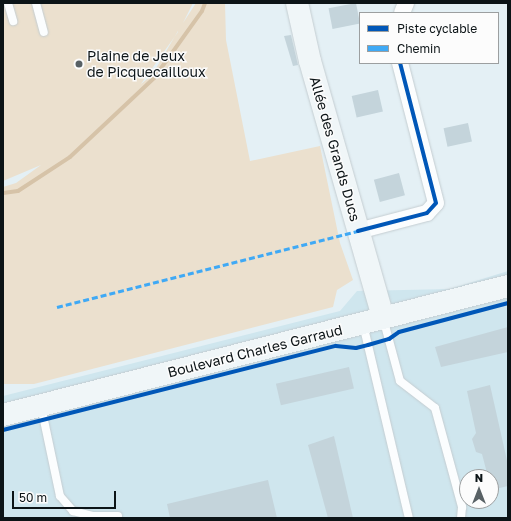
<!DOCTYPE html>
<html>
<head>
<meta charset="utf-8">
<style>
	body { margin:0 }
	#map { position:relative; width:511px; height:521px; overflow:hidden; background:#e4f0f5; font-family:"Golos Text",sans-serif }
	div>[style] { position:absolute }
	.built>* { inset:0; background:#cfe6ee }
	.green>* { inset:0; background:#ebe0ce }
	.stream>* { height:4px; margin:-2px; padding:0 2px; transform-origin:2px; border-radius:2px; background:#d6c3a8 }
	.building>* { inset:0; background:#c4d4db; transform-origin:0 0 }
	.roads { filter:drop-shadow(0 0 1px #c4cdd1) drop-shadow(0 0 1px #c4cdd1) }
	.service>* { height:8px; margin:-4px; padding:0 4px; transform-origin:4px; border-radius:4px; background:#fbfdfe }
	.minor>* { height:16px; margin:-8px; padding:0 8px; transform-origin:8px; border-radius:8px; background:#fbfdfe }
	.secondary>* { height:22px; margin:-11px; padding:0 11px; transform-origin:11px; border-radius:11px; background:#f0f6f8 }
	.quiet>* { height:3px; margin-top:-1.5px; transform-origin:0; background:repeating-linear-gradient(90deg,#3fa9f5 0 6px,transparent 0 9px) }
	.cycleway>* { height:4px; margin:-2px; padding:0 2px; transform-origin:2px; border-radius:2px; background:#0057b8 }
	.dots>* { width:11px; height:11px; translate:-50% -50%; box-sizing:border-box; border:2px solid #fcfcfc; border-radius:50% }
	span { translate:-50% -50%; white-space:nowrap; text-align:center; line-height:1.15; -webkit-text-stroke:3px #fcfcfc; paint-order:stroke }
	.poi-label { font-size:14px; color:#0c1417 }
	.left { translate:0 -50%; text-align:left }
	.street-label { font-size:14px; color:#0c1417 }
	.frame { position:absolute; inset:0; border:4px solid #0c1417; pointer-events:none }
	.legend { position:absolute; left:359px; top:12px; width:140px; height:52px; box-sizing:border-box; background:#fcfcfc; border:1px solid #9c9fa0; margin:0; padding:5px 7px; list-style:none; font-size:12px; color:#0c1417 }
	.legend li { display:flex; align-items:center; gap:8px; height:20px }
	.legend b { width:20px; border:1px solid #9c9fa0 }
	.north { position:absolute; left:459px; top:469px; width:40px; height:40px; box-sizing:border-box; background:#fcfcfc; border:1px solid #9c9fa0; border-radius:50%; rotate:0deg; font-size:11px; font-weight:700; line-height:16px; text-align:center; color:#0c1417 }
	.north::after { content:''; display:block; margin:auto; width:14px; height:18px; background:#586165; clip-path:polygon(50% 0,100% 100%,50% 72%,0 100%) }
	.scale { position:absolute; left:12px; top:491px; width:104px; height:18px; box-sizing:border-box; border:2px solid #0c1417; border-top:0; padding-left:5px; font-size:12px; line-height:14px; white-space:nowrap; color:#0c1417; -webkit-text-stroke:3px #fcfcfc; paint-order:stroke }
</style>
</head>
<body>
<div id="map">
	<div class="built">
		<i style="clip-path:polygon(evenodd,508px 271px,508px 518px,3px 518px,3px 396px,340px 311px,357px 291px,450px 289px,508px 271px,467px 477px,491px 477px,491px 501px,467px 501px,467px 477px)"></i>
	</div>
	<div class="green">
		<i style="clip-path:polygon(evenodd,3px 3px,193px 3px,183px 23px,196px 3px,225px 3px,226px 40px,250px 161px,320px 146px,340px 243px,353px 280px,337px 290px,333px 307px,34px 384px,3px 384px,3px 187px,16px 183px,41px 165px,3px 181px,3px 3px,178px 31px,152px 75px,141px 84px,178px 32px,178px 31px)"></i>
	</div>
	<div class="stream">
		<i style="left:3px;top:193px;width:15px;rotate:-8deg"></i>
		<i style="left:18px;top:191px;width:62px;rotate:-33.2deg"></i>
		<i style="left:70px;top:157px;width:115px;rotate:-43.2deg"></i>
		<i style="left:154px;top:78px;width:82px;rotate:-54.4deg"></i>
		<i style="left:202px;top:11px;width:9px;rotate:-69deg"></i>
	</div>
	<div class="building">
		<i style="left:356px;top:3px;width:21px;height:28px;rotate:79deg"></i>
		<i style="clip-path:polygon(291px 35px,298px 65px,293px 66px,284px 36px)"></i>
		<i style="left:378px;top:90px;width:22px;height:27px;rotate:77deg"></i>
		<i style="left:468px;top:123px;width:19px;height:25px;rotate:78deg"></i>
		<i style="left:399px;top:173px;width:23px;height:26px;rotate:75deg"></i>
		<i style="clip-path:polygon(508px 327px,508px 352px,441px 367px,435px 347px)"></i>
		<i style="left:349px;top:367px;width:22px;height:75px;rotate:77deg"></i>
		<i style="clip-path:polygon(490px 385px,508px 465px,508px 486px,491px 490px,491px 477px,488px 477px,482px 454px,476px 452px,472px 439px,476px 433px,467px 391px)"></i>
		<i style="clip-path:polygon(334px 436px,353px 518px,328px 518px,308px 445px)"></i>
		<i style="clip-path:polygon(268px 480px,277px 518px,170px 518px,167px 504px)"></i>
	</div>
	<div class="roads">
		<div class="service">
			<i style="left:8px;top:3px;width:19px;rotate:74deg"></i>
			<i style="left:36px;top:3px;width:30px;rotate:75deg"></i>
			<i style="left:383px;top:318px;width:65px;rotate:74.9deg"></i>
			<i style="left:400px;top:381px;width:44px;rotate:37.6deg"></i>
			<i style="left:435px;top:408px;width:103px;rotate:74.7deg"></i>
			<i style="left:462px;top:507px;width:11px;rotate:95deg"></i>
			<i style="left:363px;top:324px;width:199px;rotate:76.7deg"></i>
			<i style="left:41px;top:406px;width:92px;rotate:78.1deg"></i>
			<i style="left:60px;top:496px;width:20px;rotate:49deg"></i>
			<i style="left:73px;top:511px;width:21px;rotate:14deg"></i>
			<i style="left:93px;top:516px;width:25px"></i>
		</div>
		<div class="minor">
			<i style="left:402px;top:13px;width:11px;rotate:-68deg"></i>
			<i style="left:358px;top:231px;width:71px;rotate:-14.6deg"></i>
			<i style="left:427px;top:213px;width:13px;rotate:-48deg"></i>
			<i style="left:436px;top:203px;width:145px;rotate:-104.4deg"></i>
		</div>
		<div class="secondary">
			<i style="left:297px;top:3px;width:59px;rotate:77.4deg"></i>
			<i style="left:310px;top:61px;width:267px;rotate:74.1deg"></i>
			<i style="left:3px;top:415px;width:521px;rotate:-14.33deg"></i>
		</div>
	</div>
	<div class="quiet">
		<i style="left:57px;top:307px;width:310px;rotate:-14.2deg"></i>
	</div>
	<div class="cycleway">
		<i style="left:358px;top:231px;width:71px;rotate:-14.6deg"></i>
		<i style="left:427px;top:213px;width:13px;rotate:-48deg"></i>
		<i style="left:436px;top:203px;width:145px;rotate:-104.4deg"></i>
		<i style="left:3px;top:430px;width:343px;rotate:-14.2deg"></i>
		<i style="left:336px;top:346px;width:20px;rotate:6deg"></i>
		<i style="left:356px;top:348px;width:12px;rotate:-14deg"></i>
		<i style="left:368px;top:345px;width:22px;rotate:-16deg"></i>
		<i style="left:389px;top:339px;width:12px;rotate:-35deg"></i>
		<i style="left:399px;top:332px;width:113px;rotate:-14.9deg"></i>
	</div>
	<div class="dots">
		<i style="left:79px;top:64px;background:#586165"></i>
	</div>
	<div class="poi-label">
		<span class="left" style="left:87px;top:64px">Plaine de Jeux<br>de Picquecailloux</span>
	</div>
	<div class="street-label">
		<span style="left:335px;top:149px;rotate:74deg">Allée des Grands Ducs</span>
		<span style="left:255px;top:351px;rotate:-14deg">Boulevard Charles Garraud</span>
	</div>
	<div class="frame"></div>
	<ul class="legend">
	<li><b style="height:5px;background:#0057b8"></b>Piste cyclable</li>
	<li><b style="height:5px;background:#3fa9f5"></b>Chemin</li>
	</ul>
	<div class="north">N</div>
	<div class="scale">50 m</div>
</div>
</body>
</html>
